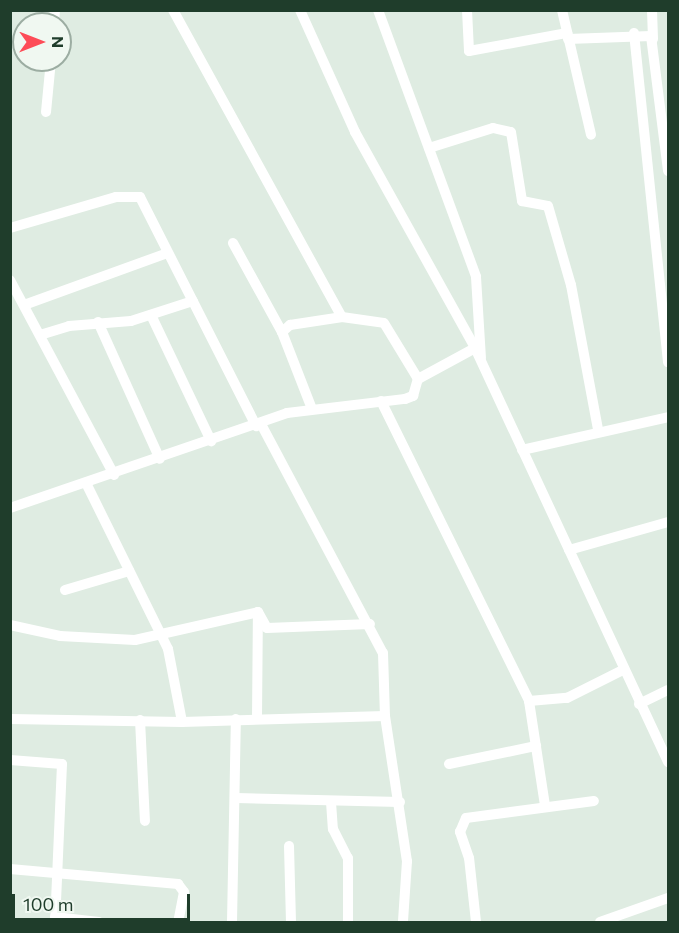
<!DOCTYPE html>
<html>
<head>
<meta charset="utf-8">
<style>
	body { margin:0 }
	#map { position:relative; width:679px; height:933px; overflow:hidden; background:#dfece2; font-family:Commissioner,sans-serif }
	div>[style] { position:absolute }
	.minor>* { height:10px; margin:-5px; padding:0 5px; transform-origin:5px; border-radius:5px; background:#fff }
	span { translate:-50% -50%; white-space:nowrap; text-align:center; line-height:1.15; -webkit-text-stroke:4.5px #f0f8f1; paint-order:stroke }
	.frame { position:absolute; inset:0; border:12px solid #1f3d2b; pointer-events:none }
	.north { position:absolute; left:12px; top:12px; width:60px; height:60px; box-sizing:border-box; background:#f0f8f1; border:2px solid #9cada2; border-radius:50%; rotate:90deg; font-size:16px; font-weight:700; line-height:24px; text-align:center; color:#1f3d2b }
	.north::after { content:''; display:block; margin:auto; width:21px; height:27px; background:#fd4c57; clip-path:polygon(50% 0,100% 100%,50% 72%,0 100%) }
	.scale { position:absolute; left:12px; top:894px; width:178px; height:27px; box-sizing:border-box; border:3px solid #1f3d2b; border-top:0; padding-left:8px; font-size:18px; line-height:21px; white-space:nowrap; color:#1f3d2b; -webkit-text-stroke:4px #f0f8f1; paint-order:stroke }
</style>
</head>
<body>
<div id="map">
	<div class="minor">
		<i style="left:173px;top:10px;width:350px;rotate:61.2deg"></i>
		<i style="left:342px;top:317px;width:42px;rotate:8.1deg"></i>
		<i style="left:384px;top:323px;width:66px;rotate:58.7deg"></i>
		<i style="left:300px;top:10px;width:134px;rotate:65.7deg"></i>
		<i style="left:355px;top:132px;width:247px;rotate:60.9deg"></i>
		<i style="left:475px;top:348px;width:457px;rotate:65deg"></i>
		<i style="left:378px;top:10px;width:284px;rotate:69.8deg"></i>
		<i style="left:476px;top:277px;width:81px;rotate:86.5deg"></i>
		<i style="left:467px;top:10px;width:41px;rotate:87.2deg"></i>
		<i style="left:469px;top:51px;width:100px;rotate:-10.4deg"></i>
		<i style="left:562px;top:10px;width:128px;rotate:76.9deg"></i>
		<i style="left:652px;top:10px;width:29px;rotate:88deg"></i>
		<i style="left:54px;top:24px;width:14px;rotate:-86deg"></i>
		<i style="left:634px;top:33px;width:331px;rotate:84.1deg"></i>
		<i style="left:568px;top:39px;width:83px;rotate:-2.1deg"></i>
		<i style="left:651px;top:36px;width:136px;rotate:82.8deg"></i>
		<i style="left:46px;top:112px;width:52px;rotate:-84.5deg"></i>
		<i style="left:429px;top:148px;width:67px;rotate:-17.4deg"></i>
		<i style="left:493px;top:128px;width:18px;rotate:13deg"></i>
		<i style="left:511px;top:132px;width:70px;rotate:80.9deg"></i>
		<i style="left:522px;top:201px;width:26px;rotate:11deg"></i>
		<i style="left:548px;top:206px;width:82px;rotate:73.8deg"></i>
		<i style="left:571px;top:285px;width:147px;rotate:79.4deg"></i>
		<i style="left:10px;top:228px;width:110px;rotate:-16.3deg"></i>
		<i style="left:116px;top:197px;width:24px"></i>
		<i style="left:140px;top:197px;width:257px;rotate:63.1deg"></i>
		<i style="left:233px;top:243px;width:102px;rotate:61.2deg"></i>
		<i style="left:10px;top:280px;width:221px;rotate:61.9deg"></i>
		<i style="left:24px;top:305px;width:153px;rotate:-19.9deg"></i>
		<i style="left:151px;top:315px;width:140px;rotate:64.5deg"></i>
		<i style="left:98px;top:322px;width:150px;rotate:65.7deg"></i>
		<i style="left:40px;top:335px;width:30px;rotate:-17deg"></i>
		<i style="left:69px;top:326px;width:62px;rotate:-4.6deg"></i>
		<i style="left:131px;top:321px;width:65px;rotate:-17.9deg"></i>
		<i style="left:381px;top:401px;width:335px;rotate:63.7deg"></i>
		<i style="left:529px;top:701px;width:38px;rotate:-5deg"></i>
		<i style="left:567px;top:698px;width:63px;rotate:-26.6deg"></i>
		<i style="left:312px;top:409px;width:83px;rotate:-111.3deg"></i>
		<i style="left:282px;top:332px;width:11px;rotate:-41deg"></i>
		<i style="left:290px;top:325px;width:53px;rotate:-8.7deg"></i>
		<i style="left:261px;top:424px;width:259px;rotate:62deg"></i>
		<i style="left:383px;top:653px;width:63px;rotate:88.2deg"></i>
		<i style="left:385px;top:716px;width:147px;rotate:81.4deg"></i>
		<i style="left:407px;top:861px;width:61px;rotate:93.8deg"></i>
		<i style="left:522px;top:450px;width:150px;rotate:-12.7deg"></i>
		<i style="left:86px;top:483px;width:185px;rotate:63.7deg"></i>
		<i style="left:168px;top:649px;width:74px;rotate:79.1deg"></i>
		<i style="left:10px;top:508px;width:293px;rotate:-18.9deg"></i>
		<i style="left:287px;top:413px;width:119px;rotate:-6.8deg"></i>
		<i style="left:405px;top:399px;width:9px;rotate:-21deg"></i>
		<i style="left:413px;top:396px;width:18px;rotate:-74deg"></i>
		<i style="left:418px;top:379px;width:65px;rotate:-28.5deg"></i>
		<i style="left:569px;top:550px;width:103px;rotate:-15.8deg"></i>
		<i style="left:65px;top:590px;width:67px;rotate:-16.5deg"></i>
		<i style="left:10px;top:625px;width:51px;rotate:12.4deg"></i>
		<i style="left:60px;top:636px;width:75px;rotate:3.1deg"></i>
		<i style="left:135px;top:640px;width:126px;rotate:-12.8deg"></i>
		<i style="left:529px;top:701px;width:106px;rotate:81.3deg"></i>
		<i style="left:639px;top:704px;width:32px;rotate:-26deg"></i>
		<i style="left:257px;top:718px;width:106px;rotate:-89.5deg"></i>
		<i style="left:258px;top:612px;width:18px;rotate:61deg"></i>
		<i style="left:267px;top:628px;width:103px;rotate:-2.2deg"></i>
		<i style="left:10px;top:719px;width:172px;rotate:1deg"></i>
		<i style="left:182px;top:722px;width:203px;rotate:-1.7deg"></i>
		<i style="left:140px;top:720px;width:101px;rotate:87.2deg"></i>
		<i style="left:10px;top:760px;width:52px;rotate:4.4deg"></i>
		<i style="left:62px;top:764px;width:158px;rotate:92.5deg"></i>
		<i style="left:449px;top:764px;width:89px;rotate:-11.7deg"></i>
		<i style="left:236px;top:798px;width:164px;rotate:1.4deg"></i>
		<i style="left:331px;top:802px;width:27px;rotate:86deg"></i>
		<i style="left:333px;top:829px;width:33px;rotate:63deg"></i>
		<i style="left:348px;top:858px;width:64px;rotate:90deg"></i>
		<i style="left:289px;top:846px;width:76px;rotate:88.5deg"></i>
		<i style="left:10px;top:869px;width:169px;rotate:5.1deg"></i>
		<i style="left:178px;top:884px;width:10px;rotate:53deg"></i>
		<i style="left:184px;top:892px;width:31px;rotate:101deg"></i>
		<i style="left:55px;top:917px;width:44px;rotate:6.5deg"></i>
		<i style="left:232px;top:922px;width:203px;rotate:-88.9deg"></i>
		<i style="left:476px;top:922px;width:64px;rotate:-96.2deg"></i>
		<i style="left:469px;top:858px;width:28px;rotate:-109deg"></i>
		<i style="left:460px;top:832px;width:15px;rotate:-67deg"></i>
		<i style="left:466px;top:818px;width:129px;rotate:-7.6deg"></i>
		<i style="left:600px;top:922px;width:72px;rotate:-19.4deg"></i>
	</div>
	<div class="frame"></div>
	<div class="north">N</div>
	<div class="scale">100 m</div>
</div>
</body>
</html>
